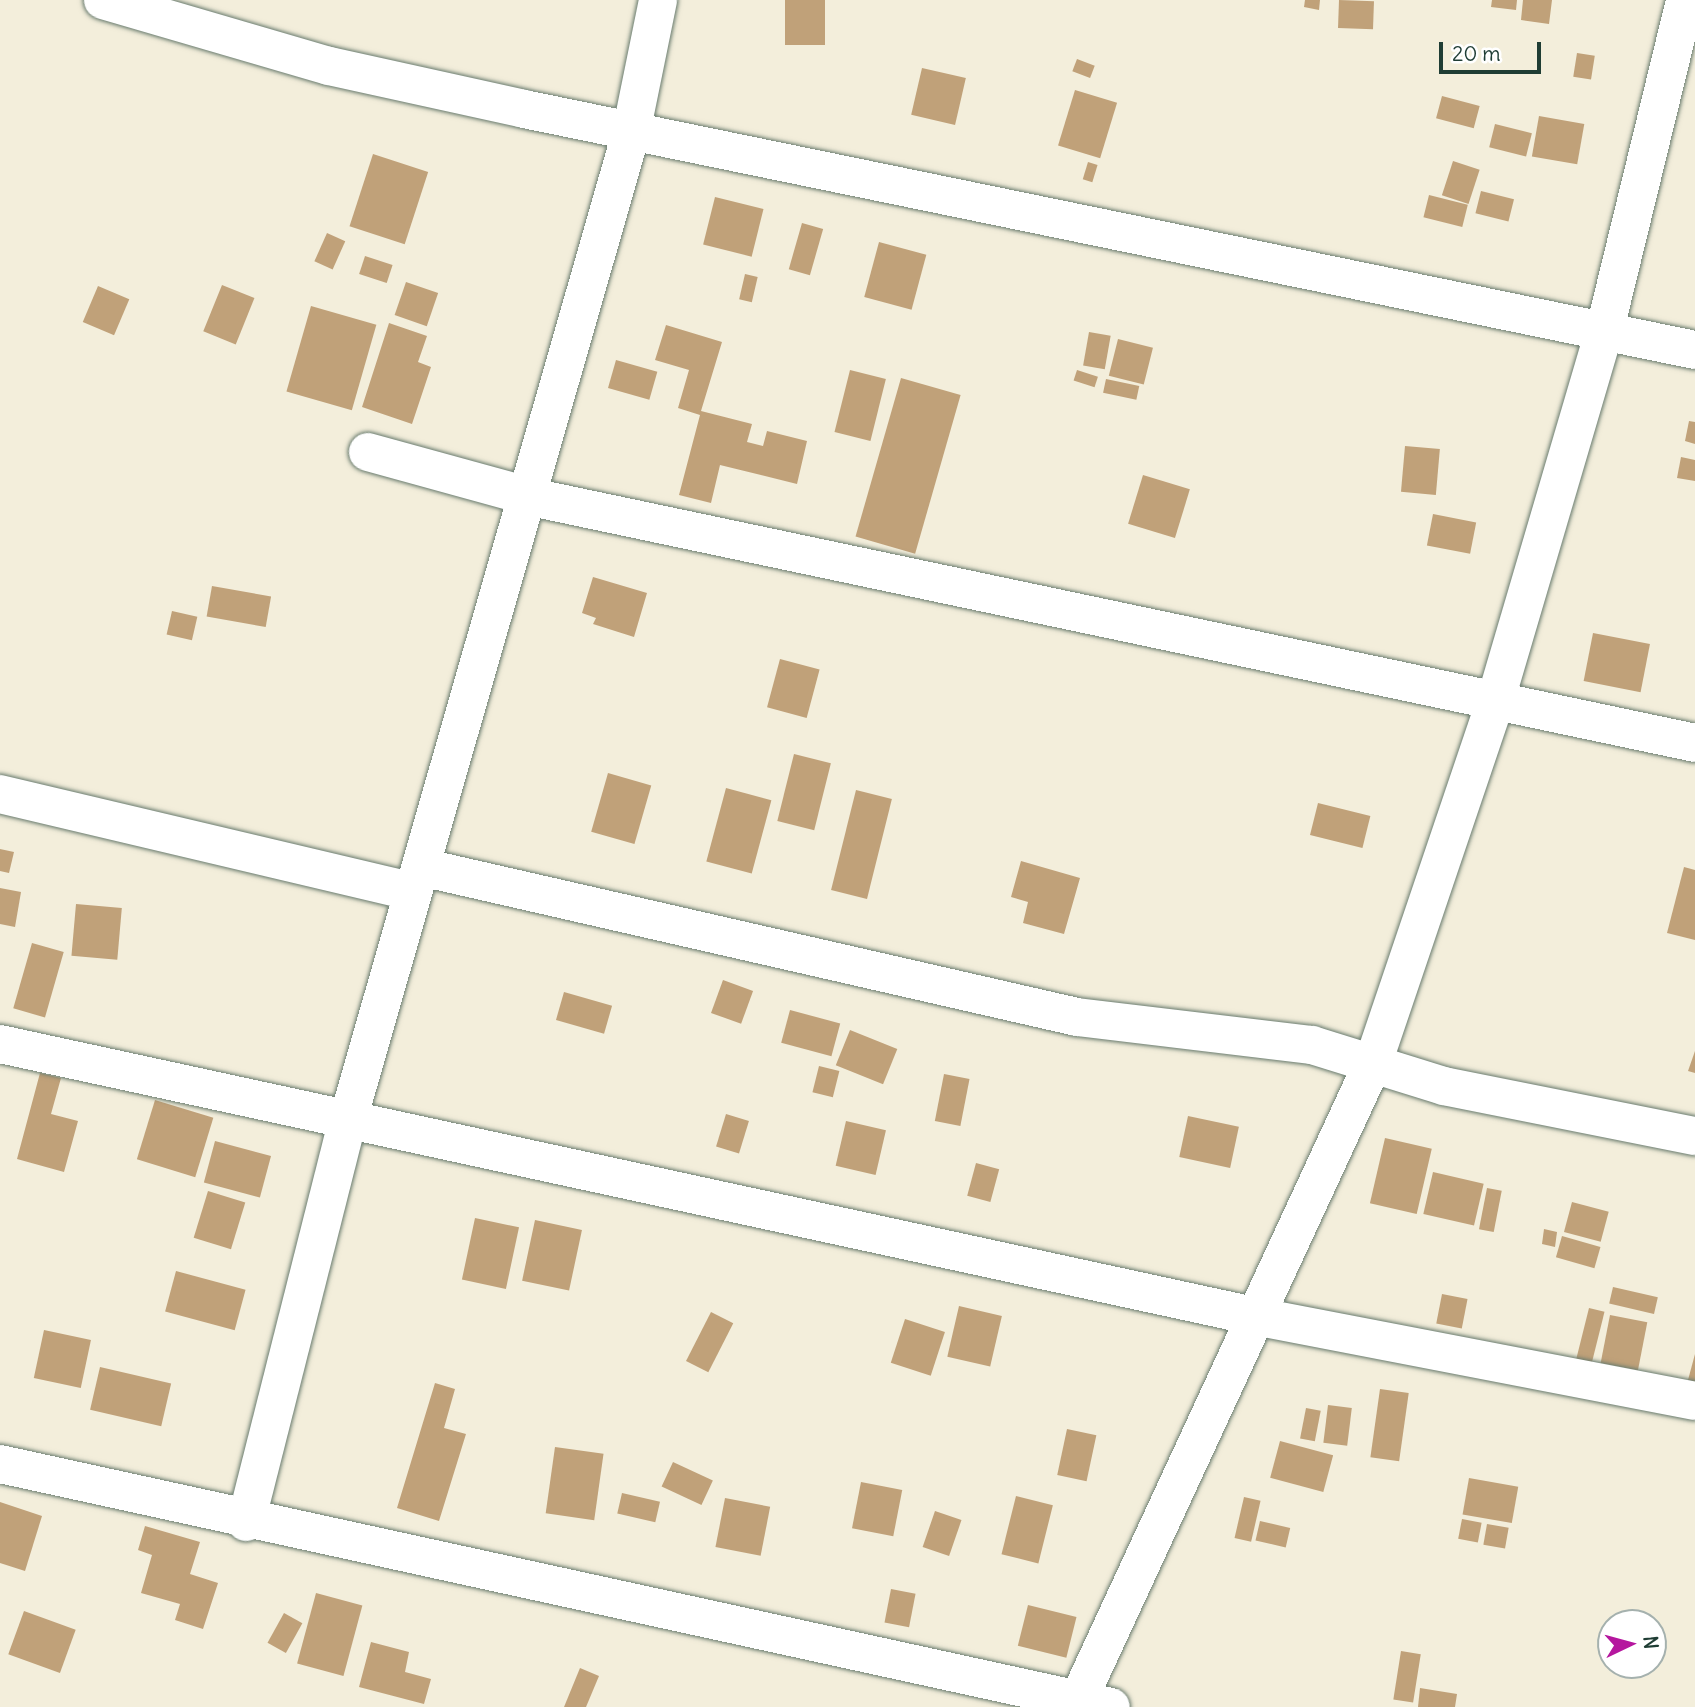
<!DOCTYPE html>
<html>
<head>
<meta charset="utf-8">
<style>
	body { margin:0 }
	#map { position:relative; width:1695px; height:1707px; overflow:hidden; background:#f3eedb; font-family:Delius,sans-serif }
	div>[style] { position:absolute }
	.building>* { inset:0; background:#c0a179; transform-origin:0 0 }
	.roads { filter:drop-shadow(0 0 2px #697b6e) drop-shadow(0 0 2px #697b6e) }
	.minor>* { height:38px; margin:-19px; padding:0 19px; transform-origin:19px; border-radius:19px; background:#fff }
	span { translate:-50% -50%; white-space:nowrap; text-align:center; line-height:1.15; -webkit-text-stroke:5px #fff; paint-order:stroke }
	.north { position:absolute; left:1597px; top:1609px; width:70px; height:70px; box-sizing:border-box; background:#fff; border:2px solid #a5b1ae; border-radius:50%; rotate:85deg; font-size:19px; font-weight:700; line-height:28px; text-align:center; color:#1f3d34 }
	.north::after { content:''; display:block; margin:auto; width:24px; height:32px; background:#b5179e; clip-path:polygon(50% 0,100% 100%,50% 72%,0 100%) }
	.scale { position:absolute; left:1439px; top:42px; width:102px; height:32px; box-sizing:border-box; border:4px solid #1f3d34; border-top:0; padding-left:9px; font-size:21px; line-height:24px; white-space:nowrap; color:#1f3d34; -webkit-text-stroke:5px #fff; paint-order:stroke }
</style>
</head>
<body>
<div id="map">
	<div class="building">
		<i style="left:785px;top:0;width:40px;height:45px"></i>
		<i style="clip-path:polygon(1305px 0,1320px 0,1319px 10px,1304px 7px)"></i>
		<i style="left:1339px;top:0;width:35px;height:28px;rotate:2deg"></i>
		<i style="clip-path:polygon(1492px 0,1517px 0,1516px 10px,1491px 7px)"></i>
		<i style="clip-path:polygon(1523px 0,1552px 0,1549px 24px,1521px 20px)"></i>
		<i style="left:1577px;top:53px;width:18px;height:24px;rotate:9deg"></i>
		<i style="left:1077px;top:59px;width:19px;height:13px;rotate:21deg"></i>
		<i style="left:922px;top:68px;width:45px;height:48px;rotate:13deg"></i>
		<i style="left:1075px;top:90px;width:44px;height:58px;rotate:17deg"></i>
		<i style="left:1442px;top:96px;width:39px;height:23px;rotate:15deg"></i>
		<i style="left:1539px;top:116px;width:46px;height:41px;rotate:10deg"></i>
		<i style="left:1495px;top:124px;width:38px;height:24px;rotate:14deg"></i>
		<i style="left:373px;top:154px;width:58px;height:76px;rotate:18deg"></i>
		<i style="left:1453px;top:161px;width:28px;height:36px;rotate:18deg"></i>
		<i style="left:1088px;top:162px;width:10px;height:18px;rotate:17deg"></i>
		<i style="left:1481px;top:191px;width:34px;height:23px;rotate:14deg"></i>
		<i style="left:1429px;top:195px;width:40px;height:23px;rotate:14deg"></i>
		<i style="left:715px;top:197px;width:50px;height:49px;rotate:14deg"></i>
		<i style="left:802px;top:223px;width:22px;height:48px;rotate:16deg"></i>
		<i style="left:327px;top:233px;width:20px;height:31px;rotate:24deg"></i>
		<i style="left:879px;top:242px;width:49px;height:57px;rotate:15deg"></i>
		<i style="left:365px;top:256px;width:29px;height:19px;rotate:18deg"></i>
		<i style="left:745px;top:274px;width:13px;height:26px;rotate:13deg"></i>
		<i style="left:406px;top:282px;width:34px;height:35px;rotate:19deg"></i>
		<i style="left:222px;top:285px;width:35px;height:50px;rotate:22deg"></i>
		<i style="left:98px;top:286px;width:34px;height:39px;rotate:23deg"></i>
		<i style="left:311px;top:306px;width:68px;height:89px;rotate:16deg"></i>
		<i style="clip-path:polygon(389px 323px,427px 336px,418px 362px,431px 367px,412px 424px,362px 407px)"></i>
		<i style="clip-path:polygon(666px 325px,722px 342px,701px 411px,752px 424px,747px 442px,763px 446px,767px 431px,807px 441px,797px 484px,720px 465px,711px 503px,679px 495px,700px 415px,678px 408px,689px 370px,655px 360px)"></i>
		<i style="left:1089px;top:332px;width:22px;height:34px;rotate:10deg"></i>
		<i style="left:1118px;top:339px;width:36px;height:38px;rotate:14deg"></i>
		<i style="left:616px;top:360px;width:43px;height:29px;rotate:16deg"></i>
		<i style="left:850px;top:370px;width:37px;height:64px;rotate:14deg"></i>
		<i style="left:1077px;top:370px;width:22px;height:11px;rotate:18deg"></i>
		<i style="left:901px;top:378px;width:62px;height:165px;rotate:16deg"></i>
		<i style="left:1106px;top:379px;width:34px;height:14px;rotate:12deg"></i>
		<i style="clip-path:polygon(1689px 421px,1695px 422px,1695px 444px,1685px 441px)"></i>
		<i style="left:1405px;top:446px;width:35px;height:46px;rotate:5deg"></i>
		<i style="clip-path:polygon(1681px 457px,1695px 460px,1695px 481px,1677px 478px)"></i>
		<i style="left:1143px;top:475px;width:49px;height:51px;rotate:17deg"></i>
		<i style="left:1433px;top:514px;width:44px;height:32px;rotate:11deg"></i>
		<i style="clip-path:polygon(593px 577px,647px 593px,634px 637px,593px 624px,596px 618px,582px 613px)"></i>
		<i style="left:212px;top:586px;width:60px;height:31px;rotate:10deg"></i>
		<i style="left:172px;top:611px;width:26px;height:24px;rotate:13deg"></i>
		<i style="left:1593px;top:633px;width:58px;height:49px;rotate:11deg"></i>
		<i style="left:780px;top:659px;width:41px;height:50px;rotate:15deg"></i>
		<i style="left:794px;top:754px;width:38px;height:69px;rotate:14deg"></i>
		<i style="left:608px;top:773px;width:45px;height:61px;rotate:16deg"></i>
		<i style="left:726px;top:788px;width:47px;height:76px;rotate:15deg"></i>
		<i style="left:856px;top:790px;width:37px;height:103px;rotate:14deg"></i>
		<i style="left:1318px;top:803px;width:54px;height:33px;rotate:14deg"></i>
		<i style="clip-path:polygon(0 849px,14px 852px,9px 873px,0 871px)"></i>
		<i style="clip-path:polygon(1021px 861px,1080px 878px,1064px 934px,1023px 923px,1028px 902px,1011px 897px)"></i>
		<i style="clip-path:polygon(1684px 867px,1695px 870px,1695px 940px,1667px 933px)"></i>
		<i style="clip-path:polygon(0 888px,21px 892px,15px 927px,0 924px)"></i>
		<i style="left:76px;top:904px;width:46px;height:52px;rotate:5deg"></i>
		<i style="left:32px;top:943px;width:33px;height:68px;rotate:16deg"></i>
		<i style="left:723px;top:980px;width:32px;height:35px;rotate:20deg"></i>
		<i style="left:564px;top:992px;width:50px;height:29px;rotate:16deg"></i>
		<i style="left:790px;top:1010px;width:52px;height:34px;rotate:15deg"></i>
		<i style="left:850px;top:1030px;width:51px;height:38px;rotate:22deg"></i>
		<i style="clip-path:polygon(1695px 1051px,1695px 1073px,1688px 1071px)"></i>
		<i style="left:819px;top:1066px;width:21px;height:27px;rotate:14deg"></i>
		<i style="clip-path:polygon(40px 1073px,61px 1078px,51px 1114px,78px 1121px,64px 1172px,17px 1159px)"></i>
		<i style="left:944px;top:1074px;width:26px;height:48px;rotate:11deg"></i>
		<i style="left:155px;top:1100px;width:61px;height:62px;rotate:17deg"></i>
		<i style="left:726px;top:1114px;width:24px;height:34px;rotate:17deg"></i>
		<i style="left:1188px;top:1116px;width:52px;height:42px;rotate:12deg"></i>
		<i style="left:846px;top:1121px;width:41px;height:46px;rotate:13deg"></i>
		<i style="left:1385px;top:1138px;width:48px;height:67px;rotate:13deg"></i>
		<i style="left:215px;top:1141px;width:58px;height:43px;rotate:15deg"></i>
		<i style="left:976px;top:1163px;width:24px;height:34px;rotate:15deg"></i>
		<i style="left:1433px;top:1172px;width:52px;height:43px;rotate:13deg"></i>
		<i style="left:1487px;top:1188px;width:15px;height:42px;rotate:11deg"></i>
		<i style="left:208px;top:1191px;width:39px;height:49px;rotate:17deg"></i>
		<i style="left:1572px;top:1202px;width:38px;height:31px;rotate:15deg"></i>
		<i style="left:475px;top:1218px;width:45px;height:63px;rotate:12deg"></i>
		<i style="left:535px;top:1220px;width:48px;height:62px;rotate:12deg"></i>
		<i style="clip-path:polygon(1544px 1229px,1557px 1232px,1555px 1247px,1542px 1244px)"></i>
		<i style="left:1562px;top:1236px;width:40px;height:22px;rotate:16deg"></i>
		<i style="left:176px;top:1271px;width:72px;height:42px;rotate:15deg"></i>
		<i style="left:1613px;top:1287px;width:46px;height:17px;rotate:13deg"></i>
		<i style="left:1442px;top:1294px;width:26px;height:30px;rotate:11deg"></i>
		<i style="left:959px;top:1306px;width:44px;height:52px;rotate:13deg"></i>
		<i style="left:1589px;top:1308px;width:16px;height:56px;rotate:14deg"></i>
		<i style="left:711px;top:1312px;width:25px;height:55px;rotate:27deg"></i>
		<i style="left:1610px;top:1315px;width:38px;height:49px;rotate:11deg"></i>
		<i style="left:905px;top:1319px;width:42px;height:46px;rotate:18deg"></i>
		<i style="left:44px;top:1330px;width:48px;height:49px;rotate:12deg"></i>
		<i style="clip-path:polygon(1695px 1354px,1695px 1382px,1688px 1380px)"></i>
		<i style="left:100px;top:1367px;width:73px;height:44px;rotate:13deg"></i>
		<i style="clip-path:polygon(435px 1383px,455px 1389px,444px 1428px,466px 1434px,439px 1521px,397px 1508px)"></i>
		<i style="left:1380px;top:1389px;width:29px;height:69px;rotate:8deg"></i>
		<i style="left:1328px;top:1405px;width:24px;height:38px;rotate:7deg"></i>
		<i style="left:1306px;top:1408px;width:15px;height:31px;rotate:11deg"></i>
		<i style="left:1067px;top:1429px;width:30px;height:47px;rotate:12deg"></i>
		<i style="left:1280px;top:1441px;width:55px;height:38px;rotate:15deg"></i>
		<i style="left:555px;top:1447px;width:49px;height:67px;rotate:8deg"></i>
		<i style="left:673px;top:1462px;width:44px;height:27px;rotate:25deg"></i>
		<i style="left:1469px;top:1478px;width:50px;height:37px;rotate:10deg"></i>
		<i style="left:861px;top:1482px;width:42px;height:47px;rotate:11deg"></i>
		<i style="left:622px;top:1493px;width:39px;height:21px;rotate:13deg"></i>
		<i style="left:1016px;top:1496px;width:38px;height:60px;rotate:14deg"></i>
		<i style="left:1244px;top:1497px;width:17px;height:42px;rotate:13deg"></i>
		<i style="left:725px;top:1498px;width:46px;height:50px;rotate:11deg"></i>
		<i style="clip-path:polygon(0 1502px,42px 1516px,25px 1571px,0 1563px)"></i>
		<i style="left:935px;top:1511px;width:28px;height:38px;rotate:19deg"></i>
		<i style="left:1462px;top:1519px;width:20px;height:20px;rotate:11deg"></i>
		<i style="left:1260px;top:1521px;width:31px;height:20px;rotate:13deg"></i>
		<i style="left:1487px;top:1524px;width:22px;height:21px;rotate:10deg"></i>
		<i style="clip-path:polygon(145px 1526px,200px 1542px,190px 1574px,218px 1583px,203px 1629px,175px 1620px,180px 1604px,141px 1593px,152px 1555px,138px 1550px)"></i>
		<i style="left:891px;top:1589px;width:25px;height:34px;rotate:11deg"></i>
		<i style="left:316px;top:1593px;width:48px;height:73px;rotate:15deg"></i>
		<i style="left:1028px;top:1605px;width:50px;height:42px;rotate:14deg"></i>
		<i style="left:24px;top:1611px;width:55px;height:46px;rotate:20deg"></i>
		<i style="left:284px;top:1613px;width:21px;height:34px;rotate:29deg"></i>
		<i style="clip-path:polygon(371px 1642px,409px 1652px,405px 1672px,431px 1679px,424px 1704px,359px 1687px)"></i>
		<i style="left:1401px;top:1651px;width:20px;height:49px;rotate:9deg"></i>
		<i style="clip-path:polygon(580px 1668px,599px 1676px,586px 1707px,564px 1707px)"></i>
		<i style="clip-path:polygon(1420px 1688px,1457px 1694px,1455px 1707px,1418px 1707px)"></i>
	</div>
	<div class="roads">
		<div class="minor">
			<i style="left:103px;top:0;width:235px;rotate:16.3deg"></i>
			<i style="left:329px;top:66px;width:200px;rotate:12.4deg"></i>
			<i style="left:524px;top:109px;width:1196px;rotate:11.63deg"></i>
			<i style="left:368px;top:452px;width:169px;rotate:15.4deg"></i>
			<i style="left:531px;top:497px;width:1190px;rotate:11.93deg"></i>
			<i style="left:0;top:794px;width:424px;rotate:13.3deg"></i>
			<i style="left:421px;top:867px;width:673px;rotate:12.88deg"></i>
			<i style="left:1077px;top:1017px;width:237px;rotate:6.8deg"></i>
			<i style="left:1312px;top:1045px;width:138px;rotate:17.3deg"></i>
			<i style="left:1444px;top:1086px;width:256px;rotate:11.3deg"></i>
			<i style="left:0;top:1044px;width:1283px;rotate:12.24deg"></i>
			<i style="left:1254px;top:1316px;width:449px;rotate:10.9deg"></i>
			<i style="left:0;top:1464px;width:1137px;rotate:12.34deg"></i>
			<i style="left:246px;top:1522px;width:419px;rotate:-75.8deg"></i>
			<i style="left:349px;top:1116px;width:1023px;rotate:-73.99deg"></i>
			<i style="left:631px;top:133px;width:136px;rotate:-78.5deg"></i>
			<i style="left:1075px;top:1707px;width:710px;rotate:-65.17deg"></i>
			<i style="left:1373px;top:1063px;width:374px;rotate:-71.3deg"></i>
			<i style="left:1493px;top:709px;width:396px;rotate:-73.6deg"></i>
			<i style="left:1605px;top:329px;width:339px;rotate:-76.3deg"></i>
		</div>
	</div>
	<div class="north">N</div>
	<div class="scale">20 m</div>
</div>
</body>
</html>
